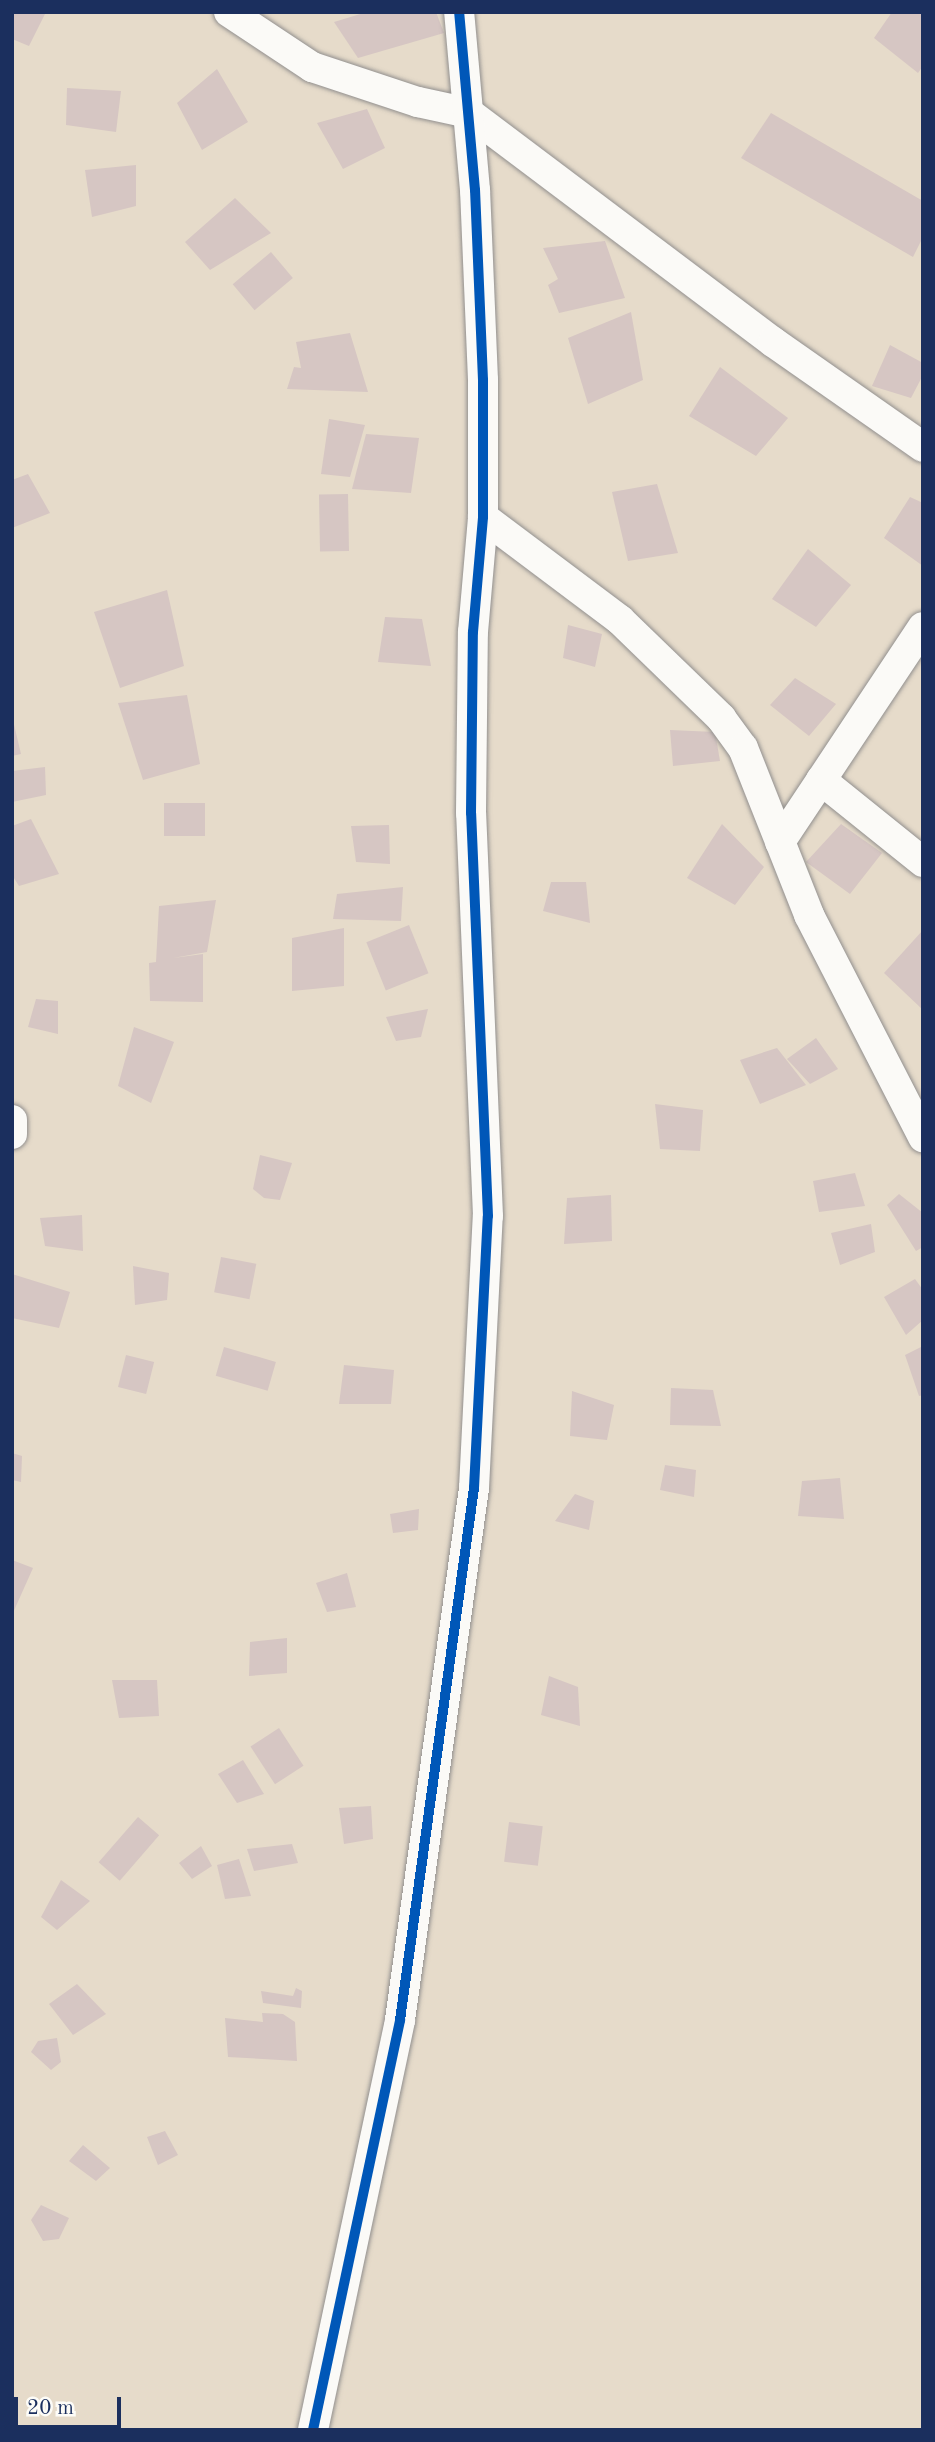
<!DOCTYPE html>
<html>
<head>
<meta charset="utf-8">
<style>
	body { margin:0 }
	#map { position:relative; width:935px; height:2442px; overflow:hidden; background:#e6dbca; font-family:"Old Standard TT",serif }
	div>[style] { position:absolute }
	.building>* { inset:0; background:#d6c6c3; transform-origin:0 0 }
	.roads { filter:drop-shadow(0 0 2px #918f8e) drop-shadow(0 0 2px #918f8e) }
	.minor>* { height:30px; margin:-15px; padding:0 15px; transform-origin:15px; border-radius:15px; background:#fbfaf7 }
	.cycleway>* { height:10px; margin:-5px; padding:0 5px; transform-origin:5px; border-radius:5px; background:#0057b8 }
	span { translate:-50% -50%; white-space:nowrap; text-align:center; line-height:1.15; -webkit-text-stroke:5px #fdfcf7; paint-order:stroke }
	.frame { position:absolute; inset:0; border:14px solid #1b2f5e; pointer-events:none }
	.scale { position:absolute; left:14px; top:2397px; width:107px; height:32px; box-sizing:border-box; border:4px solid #1b2f5e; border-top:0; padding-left:9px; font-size:21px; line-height:24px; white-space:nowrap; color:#1b2f5e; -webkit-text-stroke:5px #fdfcf7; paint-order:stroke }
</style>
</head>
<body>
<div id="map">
	<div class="building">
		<i style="clip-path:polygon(12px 12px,46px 12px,29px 46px,12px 39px)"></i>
		<i style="clip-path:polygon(367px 12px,436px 12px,444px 33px,358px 58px,334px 22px)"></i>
		<i style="clip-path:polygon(892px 12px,923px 12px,923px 66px,918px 73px,874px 38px)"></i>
		<i style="clip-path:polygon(217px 69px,248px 122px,202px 150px,177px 103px)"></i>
		<i style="clip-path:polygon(67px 88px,121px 91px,116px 132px,66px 125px)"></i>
		<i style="clip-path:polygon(367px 109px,385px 148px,343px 169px,317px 123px)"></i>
		<i style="clip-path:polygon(771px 113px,923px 201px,923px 237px,913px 257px,741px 158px)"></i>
		<i style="clip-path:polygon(136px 165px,136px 206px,92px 217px,85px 170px)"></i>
		<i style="clip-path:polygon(235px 198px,271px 233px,210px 270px,185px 242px)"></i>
		<i style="clip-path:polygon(605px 241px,625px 298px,559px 313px,548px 285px,558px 279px,543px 248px)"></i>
		<i style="left:271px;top:252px;width:34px;height:50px;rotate:50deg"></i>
		<i style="clip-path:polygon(631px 312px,643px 380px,588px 404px,568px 338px)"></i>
		<i style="clip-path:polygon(350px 333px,368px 392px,287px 389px,294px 367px,301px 368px,296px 342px)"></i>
		<i style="clip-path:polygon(890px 345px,923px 363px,923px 375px,911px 398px,872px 386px)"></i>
		<i style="clip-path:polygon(720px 367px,788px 418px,756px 456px,689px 416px)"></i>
		<i style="clip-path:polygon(329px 419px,365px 425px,350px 477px,321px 474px)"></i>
		<i style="clip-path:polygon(366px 434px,419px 438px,411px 493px,352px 489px)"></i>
		<i style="clip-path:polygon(28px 474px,50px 513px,12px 528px,12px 480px)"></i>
		<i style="clip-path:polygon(657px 484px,678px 553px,628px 561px,612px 492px)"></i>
		<i style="left:348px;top:494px;width:57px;height:29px;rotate:89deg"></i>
		<i style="clip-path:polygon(910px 497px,923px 503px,923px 566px,884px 538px)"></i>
		<i style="clip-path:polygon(808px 549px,851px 585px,816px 627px,772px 599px)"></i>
		<i style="clip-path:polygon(167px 590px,184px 666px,120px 688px,94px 612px)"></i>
		<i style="clip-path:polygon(385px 617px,422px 619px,431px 666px,378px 662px)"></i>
		<i style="clip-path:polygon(568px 625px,602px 634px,595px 667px,563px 658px)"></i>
		<i style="clip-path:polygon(795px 678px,836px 704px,809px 736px,770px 705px)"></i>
		<i style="clip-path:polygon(187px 695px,200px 764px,143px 780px,118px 703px)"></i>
		<i style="clip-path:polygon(12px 716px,21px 754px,12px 756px)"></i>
		<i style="clip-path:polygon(670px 730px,715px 732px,720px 761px,673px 766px)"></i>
		<i style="clip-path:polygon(45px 767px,46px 795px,12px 802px,12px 771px)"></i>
		<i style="left:164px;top:803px;width:41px;height:33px"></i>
		<i style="clip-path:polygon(31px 819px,59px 874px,19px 886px,12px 875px,12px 826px)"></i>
		<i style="clip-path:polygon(722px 824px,764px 867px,735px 905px,687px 878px)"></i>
		<i style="clip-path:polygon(841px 824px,882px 853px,850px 894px,806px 862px)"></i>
		<i style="clip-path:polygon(389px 825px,390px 864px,356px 862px,351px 826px)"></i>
		<i style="clip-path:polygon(551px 882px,586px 882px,590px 923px,543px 911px)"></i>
		<i style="clip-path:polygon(403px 887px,401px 921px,333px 919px,337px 894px)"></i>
		<i style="clip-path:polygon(216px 900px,207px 952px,173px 958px,203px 954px,203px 1002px,150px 1001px,149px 963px,156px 962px,159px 906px)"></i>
		<i style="left:409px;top:925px;width:52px;height:46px;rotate:68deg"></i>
		<i style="clip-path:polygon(344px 928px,344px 986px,292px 991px,292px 938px)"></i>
		<i style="clip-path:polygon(923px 930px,923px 1010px,884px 973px)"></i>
		<i style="clip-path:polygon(36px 999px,58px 1001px,58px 1034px,28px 1027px)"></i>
		<i style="clip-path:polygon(428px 1009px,421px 1037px,396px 1041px,386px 1017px)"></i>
		<i style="clip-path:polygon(134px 1027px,174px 1042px,151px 1103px,118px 1086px)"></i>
		<i style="clip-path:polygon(816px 1038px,838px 1069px,810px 1084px,787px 1059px)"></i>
		<i style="clip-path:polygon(777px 1048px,806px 1085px,760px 1104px,740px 1060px)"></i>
		<i style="clip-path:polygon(655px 1104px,703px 1110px,700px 1151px,660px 1149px)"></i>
		<i style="clip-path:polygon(260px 1155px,292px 1163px,280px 1200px,264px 1198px,253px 1189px)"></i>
		<i style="clip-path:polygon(855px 1173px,865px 1206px,819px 1212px,813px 1181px)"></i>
		<i style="clip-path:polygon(899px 1194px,923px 1213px,923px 1247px,916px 1251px,887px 1205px)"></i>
		<i style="clip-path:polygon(611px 1195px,612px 1241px,564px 1244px,567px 1198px)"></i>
		<i style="clip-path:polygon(82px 1215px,83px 1251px,45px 1246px,40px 1218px)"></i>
		<i style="clip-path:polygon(871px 1224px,875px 1252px,840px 1265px,831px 1233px)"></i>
		<i style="left:221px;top:1257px;width:36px;height:36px;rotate:11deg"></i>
		<i style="clip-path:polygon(133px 1266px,169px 1273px,167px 1300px,135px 1305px)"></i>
		<i style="clip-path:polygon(12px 1274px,70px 1292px,59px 1328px,12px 1318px)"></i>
		<i style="clip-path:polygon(915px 1279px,923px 1290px,923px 1320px,906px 1335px,884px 1297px)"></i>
		<i style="clip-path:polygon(923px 1346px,923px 1395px,919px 1396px,905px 1355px)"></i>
		<i style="left:224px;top:1347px;width:54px;height:30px;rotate:16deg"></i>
		<i style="left:126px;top:1355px;width:29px;height:33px;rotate:14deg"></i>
		<i style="clip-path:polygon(344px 1365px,394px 1370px,391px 1404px,339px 1404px)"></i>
		<i style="clip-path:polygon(671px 1388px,713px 1390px,721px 1426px,670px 1425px)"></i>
		<i style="clip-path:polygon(572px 1391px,614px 1405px,607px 1440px,570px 1436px)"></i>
		<i style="clip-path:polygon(12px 1453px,22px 1456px,21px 1482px,12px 1480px)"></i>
		<i style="clip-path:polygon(665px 1465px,696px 1470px,694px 1497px,660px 1490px)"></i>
		<i style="clip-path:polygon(840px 1478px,844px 1519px,798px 1516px,802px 1481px)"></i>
		<i style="clip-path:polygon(575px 1494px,594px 1501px,589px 1530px,555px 1521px)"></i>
		<i style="clip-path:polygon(419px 1509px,418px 1530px,393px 1533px,390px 1514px)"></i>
		<i style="clip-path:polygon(12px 1560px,33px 1568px,12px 1615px)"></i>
		<i style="clip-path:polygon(347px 1573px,356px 1607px,327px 1612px,316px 1583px)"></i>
		<i style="clip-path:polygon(287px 1638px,287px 1673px,249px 1676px,250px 1642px)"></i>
		<i style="clip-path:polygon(549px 1676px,578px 1687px,580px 1726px,541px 1715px)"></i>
		<i style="clip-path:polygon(112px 1680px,157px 1680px,159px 1716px,119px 1718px)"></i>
		<i style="left:279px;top:1728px;width:45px;height:34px;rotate:57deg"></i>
		<i style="clip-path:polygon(243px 1760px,264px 1794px,237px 1803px,218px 1774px)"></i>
		<i style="clip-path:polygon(371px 1806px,373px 1839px,344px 1844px,339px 1808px)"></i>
		<i style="left:138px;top:1817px;width:28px;height:60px;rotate:41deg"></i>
		<i style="left:509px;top:1822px;width:34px;height:40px;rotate:7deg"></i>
		<i style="clip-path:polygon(292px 1844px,298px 1863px,254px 1871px,247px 1849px)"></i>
		<i style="clip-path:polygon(201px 1846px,212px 1866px,192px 1879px,179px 1863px)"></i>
		<i style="clip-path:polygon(239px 1859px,251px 1896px,225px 1899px,217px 1865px)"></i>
		<i style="clip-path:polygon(61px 1880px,90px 1901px,57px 1930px,41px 1917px)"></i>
		<i style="clip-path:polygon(77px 1984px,106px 2014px,73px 2035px,49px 2004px)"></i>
		<i style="clip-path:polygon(296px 1988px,302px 1991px,301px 2008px,263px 2003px,261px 1991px,293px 1996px)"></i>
		<i style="clip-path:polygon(262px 2013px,283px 2014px,295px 2022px,297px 2061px,228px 2057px,225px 2018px,263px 2022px)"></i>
		<i style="clip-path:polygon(57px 2038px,61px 2062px,51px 2070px,31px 2052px,38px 2041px)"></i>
		<i style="clip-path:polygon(165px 2131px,178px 2155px,158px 2165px,147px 2137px)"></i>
		<i style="clip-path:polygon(83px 2145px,110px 2168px,96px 2181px,69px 2161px)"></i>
		<i style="clip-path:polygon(41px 2205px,69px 2218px,59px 2239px,43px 2241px,31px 2220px)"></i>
	</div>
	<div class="roads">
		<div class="minor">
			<i style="left:229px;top:12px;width:100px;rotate:33.5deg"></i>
			<i style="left:312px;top:67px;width:112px;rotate:18.3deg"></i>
			<i style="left:418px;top:102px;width:52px;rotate:12.2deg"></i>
			<i style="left:469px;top:113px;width:381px;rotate:37deg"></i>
			<i style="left:773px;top:342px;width:183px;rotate:35deg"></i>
			<i style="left:483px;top:517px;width:171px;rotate:36.9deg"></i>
			<i style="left:620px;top:620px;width:141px;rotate:44.1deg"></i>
			<i style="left:721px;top:718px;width:37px;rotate:54deg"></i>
			<i style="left:743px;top:748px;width:180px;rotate:68.4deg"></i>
			<i style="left:809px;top:915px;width:250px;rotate:62.8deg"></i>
			<i style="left:821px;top:780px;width:131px;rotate:38.8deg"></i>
			<i style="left:780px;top:842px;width:258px;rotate:-56.4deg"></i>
			<i style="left:12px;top:1120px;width:14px;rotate:90deg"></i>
			<i style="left:313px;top:2430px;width:419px;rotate:-78deg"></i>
			<i style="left:400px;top:2020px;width:537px;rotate:-82.08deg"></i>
			<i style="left:474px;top:1488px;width:272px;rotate:-87.1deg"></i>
			<i style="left:488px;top:1216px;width:403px;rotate:-92.4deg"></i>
			<i style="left:471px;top:813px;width:181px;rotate:-89.4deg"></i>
			<i style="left:473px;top:632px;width:115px;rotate:-85deg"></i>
			<i style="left:483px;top:517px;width:137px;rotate:-90deg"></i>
			<i style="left:483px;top:380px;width:190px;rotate:-92.4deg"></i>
			<i style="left:475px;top:190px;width:179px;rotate:-95.1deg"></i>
		</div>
	</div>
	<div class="cycleway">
		<i style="left:313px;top:2430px;width:419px;rotate:-78deg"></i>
		<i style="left:400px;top:2020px;width:537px;rotate:-82.08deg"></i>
		<i style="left:474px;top:1488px;width:272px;rotate:-87.1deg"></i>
		<i style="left:488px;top:1216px;width:403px;rotate:-92.4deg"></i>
		<i style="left:471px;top:813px;width:181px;rotate:-89.4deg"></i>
		<i style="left:473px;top:632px;width:115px;rotate:-85deg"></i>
		<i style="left:483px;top:517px;width:137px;rotate:-90deg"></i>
		<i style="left:483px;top:380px;width:190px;rotate:-92.4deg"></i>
		<i style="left:475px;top:190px;width:179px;rotate:-95.1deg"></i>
	</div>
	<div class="frame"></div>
	<div class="scale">20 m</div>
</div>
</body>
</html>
